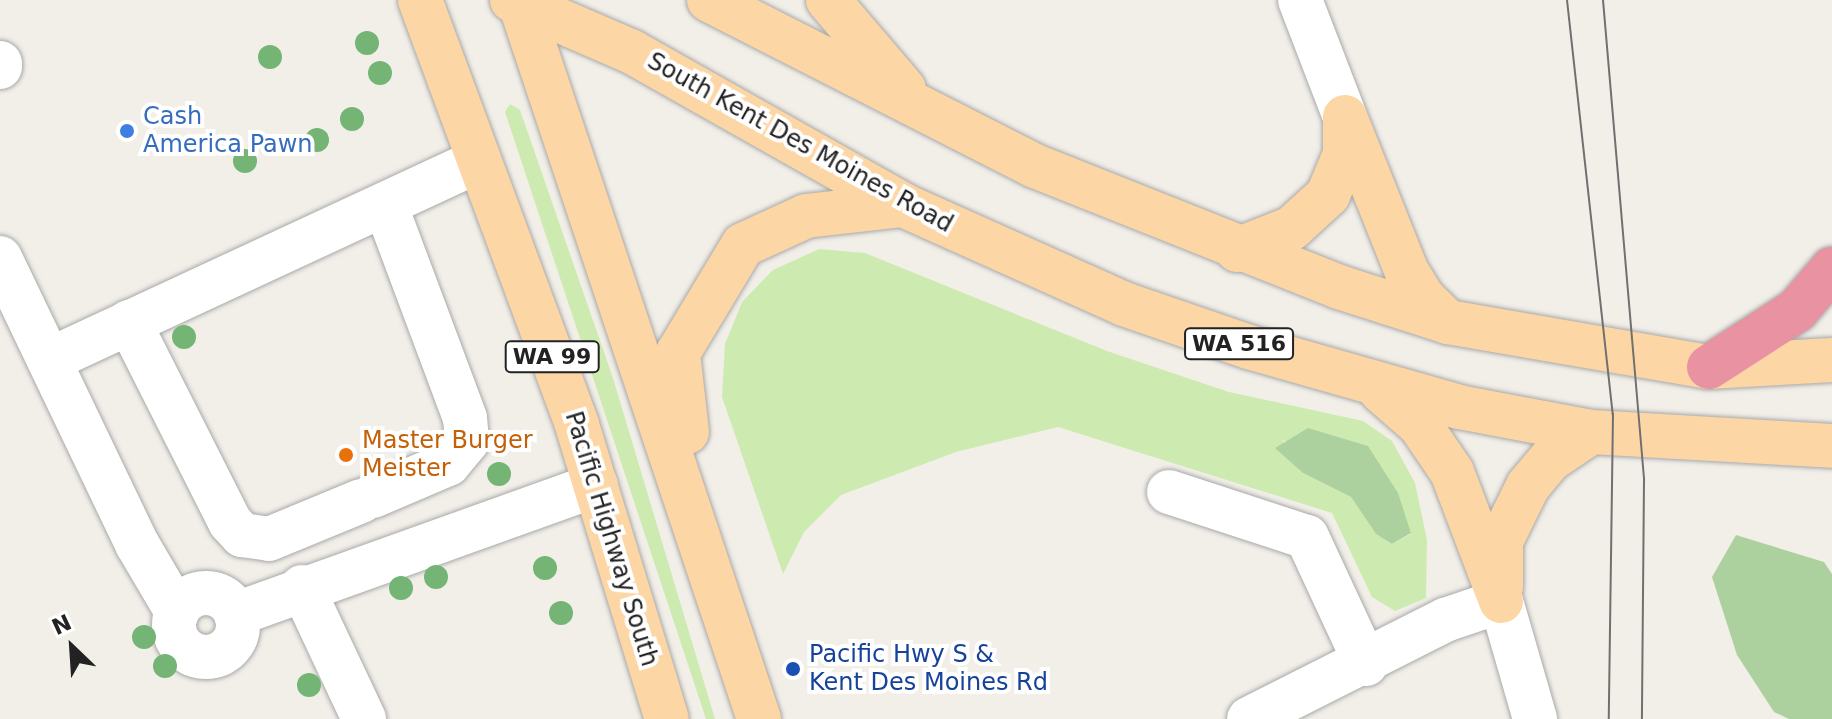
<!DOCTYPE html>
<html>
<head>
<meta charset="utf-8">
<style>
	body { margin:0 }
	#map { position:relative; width:1832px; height:719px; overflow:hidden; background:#f2efe9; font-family:"DejaVu Sans",sans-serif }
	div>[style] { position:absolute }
	.grass>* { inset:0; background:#cdebb0 }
	.forest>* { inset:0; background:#add19e }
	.roads { filter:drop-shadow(0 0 2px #a9a9a9) drop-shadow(0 0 2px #a9a9a9) }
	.minor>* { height:44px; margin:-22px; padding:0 22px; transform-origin:22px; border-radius:22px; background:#fff }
	.minor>.ring { margin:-22px; padding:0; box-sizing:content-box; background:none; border:44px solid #fff; border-radius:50% }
	.major>* { height:44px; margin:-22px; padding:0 22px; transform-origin:22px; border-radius:22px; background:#fcd6a4 }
	.highway>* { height:44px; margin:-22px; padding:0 22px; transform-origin:22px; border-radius:22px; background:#e892a2 }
	.tram>* { height:2px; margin:-1px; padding:0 1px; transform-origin:1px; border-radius:1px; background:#707070 }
	.trees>* { width:24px; height:24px; margin:-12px; border-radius:50%; background:#74b475 }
	.dots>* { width:22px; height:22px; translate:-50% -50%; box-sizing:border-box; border:4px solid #fff; border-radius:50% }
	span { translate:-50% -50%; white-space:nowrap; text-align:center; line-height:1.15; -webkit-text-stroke:8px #fff; paint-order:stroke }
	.shield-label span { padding:2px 6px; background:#fff; border:2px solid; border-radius:6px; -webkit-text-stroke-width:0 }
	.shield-label { font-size:22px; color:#222; font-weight:700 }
	.shop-label { font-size:24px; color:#366cbe }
	.left { translate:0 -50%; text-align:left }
	.street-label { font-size:24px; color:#222 }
	.food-label { font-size:24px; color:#c56008 }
	.transit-label { font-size:24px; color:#164399 }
	.north { position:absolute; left:32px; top:607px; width:80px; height:80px; -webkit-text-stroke:6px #fff; paint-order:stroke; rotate:335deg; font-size:22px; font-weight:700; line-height:32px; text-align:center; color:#222 }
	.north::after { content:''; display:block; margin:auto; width:28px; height:36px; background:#222; clip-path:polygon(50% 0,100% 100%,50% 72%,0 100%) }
</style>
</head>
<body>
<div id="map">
	<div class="grass">
		<i style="clip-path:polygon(510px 104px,520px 110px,613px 378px,715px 719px,706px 719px,505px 112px)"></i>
		<i style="clip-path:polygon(evenodd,819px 249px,865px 253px,1107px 351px,1229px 392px,1363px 421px,1392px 441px,1415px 483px,1427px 540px,1426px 598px,1395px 611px,1372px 597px,1332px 513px,1058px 427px,956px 452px,841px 495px,804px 532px,783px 574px,722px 397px,725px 344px,742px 302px,773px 270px,819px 249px,1282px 439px,1411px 534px,1392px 544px,1376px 534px,1351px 497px,1303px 473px,1282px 439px)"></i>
	</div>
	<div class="forest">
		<i style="clip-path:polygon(1308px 428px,1368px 446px,1398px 493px,1411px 533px,1392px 544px,1376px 534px,1351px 497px,1303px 473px,1275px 448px)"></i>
		<i style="clip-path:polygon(1736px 535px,1824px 562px,1832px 574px,1832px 719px,1789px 719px,1774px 712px,1737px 655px,1712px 577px)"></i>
	</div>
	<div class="roads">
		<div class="minor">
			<i style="left:1300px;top:0;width:125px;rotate:69deg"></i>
			<i style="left:0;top:63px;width:4px;rotate:90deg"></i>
			<i style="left:0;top:258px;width:317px;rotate:64.4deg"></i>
			<i style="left:137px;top:544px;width:79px;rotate:59.5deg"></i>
			<i style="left:129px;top:322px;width:224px;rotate:63.2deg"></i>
			<i style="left:230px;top:522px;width:18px;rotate:47deg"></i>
			<i style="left:242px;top:535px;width:27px;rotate:8deg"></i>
			<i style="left:269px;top:539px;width:100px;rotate:-22.4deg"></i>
			<i style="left:49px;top:360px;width:474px;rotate:-24.9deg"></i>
			<i style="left:1169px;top:492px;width:145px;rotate:18.1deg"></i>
			<i style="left:1307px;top:537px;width:140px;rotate:65.1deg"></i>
			<i style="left:373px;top:496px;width:82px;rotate:-23.1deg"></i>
			<i style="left:448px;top:464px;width:30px;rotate:-50deg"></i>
			<i style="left:467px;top:441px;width:23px;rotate:-95deg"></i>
			<i style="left:465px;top:418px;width:228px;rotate:-110.5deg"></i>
			<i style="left:302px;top:587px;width:146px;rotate:64.8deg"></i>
			<i class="ring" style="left:174px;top:593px;width:20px;height:20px"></i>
			<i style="left:236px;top:614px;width:382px;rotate:-19.7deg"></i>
			<i style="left:1249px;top:719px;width:220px;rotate:-26.8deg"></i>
			<i style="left:1445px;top:620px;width:59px;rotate:-18.7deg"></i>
			<i style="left:1501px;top:601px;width:123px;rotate:73.9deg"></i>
		</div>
		<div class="major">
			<i style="left:420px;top:0;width:453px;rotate:69.7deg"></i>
			<i style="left:577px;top:425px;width:307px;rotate:73deg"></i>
			<i style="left:512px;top:0;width:131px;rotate:23.4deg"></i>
			<i style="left:632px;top:52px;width:311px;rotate:29.4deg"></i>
			<i style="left:903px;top:205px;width:242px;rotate:24.1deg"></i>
			<i style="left:1124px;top:304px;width:132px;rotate:19deg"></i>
			<i style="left:1249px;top:347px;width:218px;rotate:15.9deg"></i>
			<i style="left:1459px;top:407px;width:134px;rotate:10.7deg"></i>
			<i style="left:1591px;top:432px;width:241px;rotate:3.3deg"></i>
			<i style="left:519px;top:0;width:758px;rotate:71.54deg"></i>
			<i style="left:709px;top:0;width:366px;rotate:27deg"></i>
			<i style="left:1035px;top:166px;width:327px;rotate:21.7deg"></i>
			<i style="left:1339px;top:287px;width:114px;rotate:17.8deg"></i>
			<i style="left:1448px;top:322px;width:265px;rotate:9.8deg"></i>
			<i style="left:1709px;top:367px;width:123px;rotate:-3.3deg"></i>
			<i style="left:828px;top:0;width:117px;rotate:49.5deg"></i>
			<i style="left:1345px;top:117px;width:167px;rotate:68.2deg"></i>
			<i style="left:1407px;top:272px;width:31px;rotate:58deg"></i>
			<i style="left:1423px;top:298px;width:35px;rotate:44deg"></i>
			<i style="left:1237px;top:250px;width:59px;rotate:-21.8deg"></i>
			<i style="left:1292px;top:228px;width:49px;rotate:-42.5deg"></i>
			<i style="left:1328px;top:195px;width:44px;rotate:-67.5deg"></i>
			<i style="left:1345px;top:154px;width:31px;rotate:-90deg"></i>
			<i style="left:1381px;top:391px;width:52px;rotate:41.1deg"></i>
			<i style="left:1420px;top:425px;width:57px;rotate:55.8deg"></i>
			<i style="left:1452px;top:472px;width:138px;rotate:69.2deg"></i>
			<i style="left:687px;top:432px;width:80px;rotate:-96.5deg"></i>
			<i style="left:678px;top:353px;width:126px;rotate:-59deg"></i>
			<i style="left:743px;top:245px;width:69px;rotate:-24.7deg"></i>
			<i style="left:806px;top:216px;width:98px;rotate:-6.5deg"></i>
			<i style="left:1501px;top:587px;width:46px;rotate:-90deg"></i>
			<i style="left:1501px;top:541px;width:61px;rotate:-63.9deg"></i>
			<i style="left:1528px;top:486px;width:35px;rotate:-50deg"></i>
			<i style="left:1551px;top:459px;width:48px;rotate:-34deg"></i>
		</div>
		<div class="highway">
			<i style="left:1709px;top:367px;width:105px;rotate:-32.9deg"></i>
			<i style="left:1797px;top:310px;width:54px;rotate:-49.5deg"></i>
		</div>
	</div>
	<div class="tram">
		<i style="left:1567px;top:0;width:417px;rotate:83.7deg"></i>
		<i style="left:1613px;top:414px;width:305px;rotate:90.8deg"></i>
		<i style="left:1603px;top:0;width:482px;rotate:85.1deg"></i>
		<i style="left:1644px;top:480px;width:239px;rotate:90.5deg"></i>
	</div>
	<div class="trees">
		<i style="left:367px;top:43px"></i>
		<i style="left:270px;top:57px"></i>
		<i style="left:380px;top:73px"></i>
		<i style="left:352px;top:119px"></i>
		<i style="left:317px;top:140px"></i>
		<i style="left:245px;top:161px"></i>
		<i style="left:184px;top:337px"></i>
		<i style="left:499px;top:474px"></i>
		<i style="left:545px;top:568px"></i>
		<i style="left:436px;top:577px"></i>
		<i style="left:401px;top:588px"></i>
		<i style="left:561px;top:613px"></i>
		<i style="left:144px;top:637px"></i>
		<i style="left:165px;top:666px"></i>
		<i style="left:309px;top:685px"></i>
	</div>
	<div class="dots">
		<i style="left:127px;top:131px;background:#3f7fe0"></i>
		<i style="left:346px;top:455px;background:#e8710a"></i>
		<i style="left:793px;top:669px;background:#1a4fb4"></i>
	</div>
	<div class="shield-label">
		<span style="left:1239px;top:344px">WA 516</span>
		<span style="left:552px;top:357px">WA 99</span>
	</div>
	<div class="shop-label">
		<span class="left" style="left:143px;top:131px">Cash<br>America Pawn</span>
	</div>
	<div class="street-label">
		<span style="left:800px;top:143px;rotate:29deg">South Kent Des Moines Road</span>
		<span style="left:611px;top:539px;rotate:73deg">Pacific Highway South</span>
	</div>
	<div class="food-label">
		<span class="left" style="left:362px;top:455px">Master Burger<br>Meister</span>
	</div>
	<div class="transit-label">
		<span class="left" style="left:809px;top:669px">Pacific Hwy S &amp;<br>Kent Des Moines Rd</span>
	</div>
	<div class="north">N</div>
</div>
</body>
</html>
